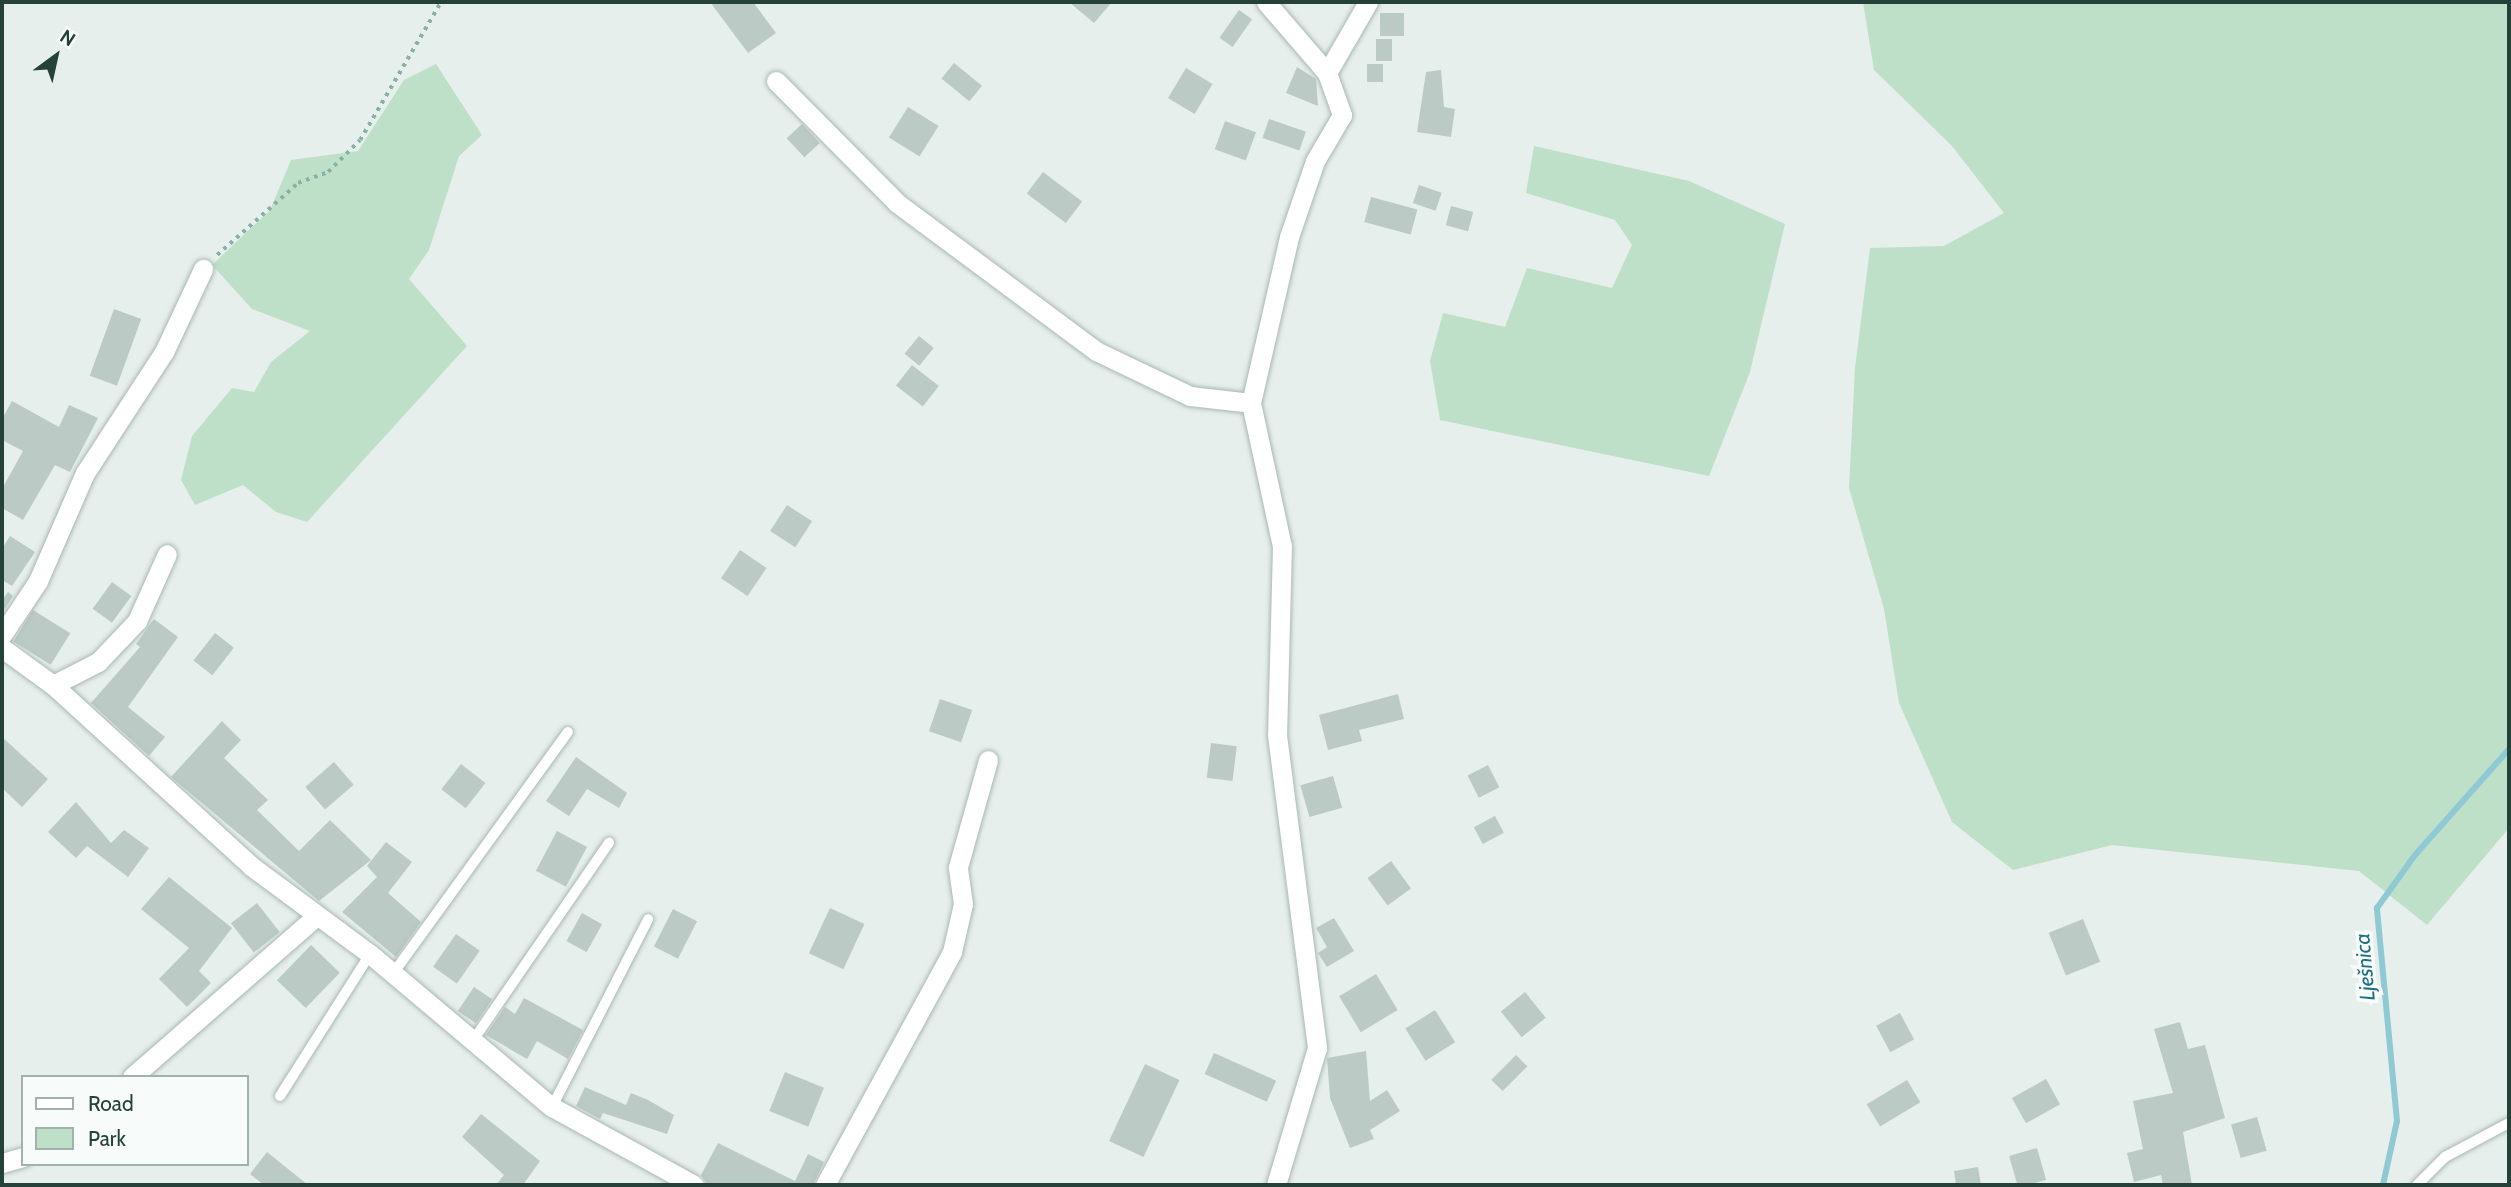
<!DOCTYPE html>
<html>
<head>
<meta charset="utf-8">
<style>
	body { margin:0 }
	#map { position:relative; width:2511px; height:1187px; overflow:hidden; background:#e6efeb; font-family:Cabin,sans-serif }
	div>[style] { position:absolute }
	.green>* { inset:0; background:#bfe0c8 }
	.stream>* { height:6px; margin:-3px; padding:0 3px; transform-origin:3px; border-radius:3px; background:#8ec9d4 }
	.building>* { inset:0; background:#bbcac4; transform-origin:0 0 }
	.path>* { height:3.5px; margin-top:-1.75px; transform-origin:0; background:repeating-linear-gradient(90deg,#86b3a5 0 3.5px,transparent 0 8.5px) }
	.roads { filter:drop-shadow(0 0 2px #a8b8b2) drop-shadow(0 0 2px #a8b8b2) }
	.service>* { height:10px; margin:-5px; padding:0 5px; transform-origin:5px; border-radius:5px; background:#fff }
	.minor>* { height:19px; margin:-9.5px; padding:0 9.5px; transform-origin:9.5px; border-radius:9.5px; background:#fff }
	span { translate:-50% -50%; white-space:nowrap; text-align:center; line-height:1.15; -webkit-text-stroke:7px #f7fbf9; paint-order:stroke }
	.water-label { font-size:21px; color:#1c6f80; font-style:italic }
	.frame { position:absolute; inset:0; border:4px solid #24423a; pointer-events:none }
	.legend { position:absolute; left:21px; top:1075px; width:228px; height:91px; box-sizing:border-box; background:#f7fbf9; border:2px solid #a3b1ad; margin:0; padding:9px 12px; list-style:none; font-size:21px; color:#24423a }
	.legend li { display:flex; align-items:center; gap:14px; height:35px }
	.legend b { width:35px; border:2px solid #a3b1ad }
	.north { position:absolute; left:21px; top:21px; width:70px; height:70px; -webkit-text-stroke:5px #f7fbf9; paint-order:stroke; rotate:33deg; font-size:19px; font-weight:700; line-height:28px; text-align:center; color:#24423a }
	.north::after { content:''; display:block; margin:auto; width:24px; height:32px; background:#24423a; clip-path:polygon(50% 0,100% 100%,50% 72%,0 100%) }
</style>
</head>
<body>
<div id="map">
	<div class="green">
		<i style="clip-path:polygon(1863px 2px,2509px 2px,2509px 828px,2427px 925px,2359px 871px,2112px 845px,2013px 870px,1952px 822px,1899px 703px,1884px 609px,1849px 488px,1855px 368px,1870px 248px,1944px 246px,2004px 213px,1952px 146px,1874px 70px)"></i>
		<i style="clip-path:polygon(436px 64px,482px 135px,459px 156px,429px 250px,409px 279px,467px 346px,307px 522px,276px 512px,243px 485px,195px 505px,181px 480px,192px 436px,232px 388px,254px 392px,271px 362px,310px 331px,252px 309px,212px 265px,270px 210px,291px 160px,358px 151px,404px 80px)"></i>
		<i style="clip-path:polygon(1534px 146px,1689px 181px,1785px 224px,1750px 372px,1709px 476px,1440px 420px,1430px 361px,1443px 313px,1505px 327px,1527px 268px,1612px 288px,1632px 245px,1615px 220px,1526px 193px)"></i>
	</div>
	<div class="stream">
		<i style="left:2383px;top:1185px;width:66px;rotate:-77.7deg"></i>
		<i style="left:2397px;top:1121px;width:214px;rotate:-95.4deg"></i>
		<i style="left:2377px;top:908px;width:65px;rotate:-54.4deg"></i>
		<i style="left:2415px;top:855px;width:142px;rotate:-48.4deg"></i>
	</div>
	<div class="building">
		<i style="clip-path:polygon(710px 2px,753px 2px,776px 33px,748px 53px)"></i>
		<i style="clip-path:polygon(1069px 2px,1112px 2px,1094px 23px)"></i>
		<i style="left:1239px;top:10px;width:16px;height:34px;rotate:35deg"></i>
		<i style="left:1380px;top:13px;width:24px;height:23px"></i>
		<i style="left:1376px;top:39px;width:16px;height:22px"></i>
		<i style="left:954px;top:63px;width:36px;height:20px;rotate:39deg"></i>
		<i style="left:1367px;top:64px;width:16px;height:18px"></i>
		<i style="clip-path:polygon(1297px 67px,1316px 79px,1318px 106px,1286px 93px)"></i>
		<i style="left:1186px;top:68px;width:31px;height:35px;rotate:31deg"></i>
		<i style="clip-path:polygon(1441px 70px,1444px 107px,1455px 109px,1451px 137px,1417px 132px,1426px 72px)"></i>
		<i style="left:908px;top:107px;width:36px;height:36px;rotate:32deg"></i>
		<i style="left:1269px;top:119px;width:39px;height:20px;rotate:19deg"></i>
		<i style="left:1225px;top:121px;width:33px;height:30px;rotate:20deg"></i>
		<i style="left:802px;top:124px;width:26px;height:21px;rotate:47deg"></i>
		<i style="left:1043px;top:172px;width:49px;height:27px;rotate:37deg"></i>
		<i style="left:1419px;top:185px;width:24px;height:19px;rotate:19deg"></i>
		<i style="left:1371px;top:197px;width:48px;height:26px;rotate:15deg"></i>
		<i style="left:1451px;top:206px;width:23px;height:20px;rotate:15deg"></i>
		<i style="left:114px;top:309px;width:29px;height:71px;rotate:20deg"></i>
		<i style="left:919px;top:336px;width:19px;height:23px;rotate:39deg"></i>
		<i style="left:912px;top:365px;width:34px;height:26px;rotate:38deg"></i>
		<i style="clip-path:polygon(12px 401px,59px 427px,69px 405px,98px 418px,70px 472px,55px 465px,23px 520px,2px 508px,2px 489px,23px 451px,2px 440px,2px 419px)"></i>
		<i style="left:787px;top:505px;width:30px;height:31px;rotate:33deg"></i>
		<i style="clip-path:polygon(10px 536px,35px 552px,12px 586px,2px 580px,2px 549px)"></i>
		<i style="left:740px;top:550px;width:32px;height:34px;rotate:34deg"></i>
		<i style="left:112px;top:582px;width:24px;height:33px;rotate:36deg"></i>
		<i style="clip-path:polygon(8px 592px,13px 596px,2px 613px,2px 600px)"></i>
		<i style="left:33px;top:610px;width:44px;height:37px;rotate:32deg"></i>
		<i style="clip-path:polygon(154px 619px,178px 637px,128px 707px,165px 737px,149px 756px,91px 703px,140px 647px,136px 644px)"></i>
		<i style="left:215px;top:633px;width:24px;height:35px;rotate:38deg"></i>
		<i style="clip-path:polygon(1398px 694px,1404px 719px,1359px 730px,1362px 741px,1328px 750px,1319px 715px)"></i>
		<i style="left:940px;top:699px;width:34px;height:34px;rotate:19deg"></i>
		<i style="clip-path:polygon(222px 721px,241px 740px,224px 758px,268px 800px,257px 810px,299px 851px,330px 820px,371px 860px,319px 901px,171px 777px)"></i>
		<i style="clip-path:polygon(2px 737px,48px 779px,22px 807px,2px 788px)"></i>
		<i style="left:1211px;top:743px;width:26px;height:35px;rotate:7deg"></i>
		<i style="clip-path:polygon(576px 757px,627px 793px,619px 808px,587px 789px,569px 816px,546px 801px)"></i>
		<i style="left:334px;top:762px;width:30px;height:38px;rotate:49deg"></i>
		<i style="left:461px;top:764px;width:31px;height:32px;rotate:38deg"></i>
		<i style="left:1488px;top:765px;width:25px;height:23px;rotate:63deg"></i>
		<i style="left:1333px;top:776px;width:33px;height:34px;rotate:74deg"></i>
		<i style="clip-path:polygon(76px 802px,111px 843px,124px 830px,149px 848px,128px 877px,87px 846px,76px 858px,48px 832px)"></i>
		<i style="left:1495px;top:816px;width:19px;height:24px;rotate:62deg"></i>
		<i style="left:557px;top:831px;width:34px;height:45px;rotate:28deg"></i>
		<i style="clip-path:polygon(386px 842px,412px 862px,388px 893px,421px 922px,396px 957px,342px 912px,377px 877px,367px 866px)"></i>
		<i style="left:1391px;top:861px;width:34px;height:29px;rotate:54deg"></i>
		<i style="clip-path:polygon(169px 877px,232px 928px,199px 971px,211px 983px,187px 1007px,159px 979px,189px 948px,141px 909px)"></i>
		<i style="left:257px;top:903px;width:37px;height:33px;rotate:52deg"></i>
		<i style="left:830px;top:908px;width:38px;height:50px;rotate:25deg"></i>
		<i style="left:673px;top:909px;width:27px;height:42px;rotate:27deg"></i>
		<i style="left:582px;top:913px;width:23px;height:32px;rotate:29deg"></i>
		<i style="clip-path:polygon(1334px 918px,1354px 951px,1327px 967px,1318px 953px,1327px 947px,1316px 928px)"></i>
		<i style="left:2083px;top:919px;width:46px;height:37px;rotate:68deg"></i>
		<i style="left:456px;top:934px;width:29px;height:40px;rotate:35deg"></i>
		<i style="left:311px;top:945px;width:40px;height:49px;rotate:44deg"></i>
		<i style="left:1376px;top:974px;width:42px;height:43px;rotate:59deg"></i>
		<i style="left:474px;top:987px;width:22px;height:29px;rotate:34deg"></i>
		<i style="left:1525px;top:992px;width:33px;height:31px;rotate:51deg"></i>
		<i style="clip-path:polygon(524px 998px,583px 1030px,568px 1059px,537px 1041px,527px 1059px,486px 1035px,505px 1007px,515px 1014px)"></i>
		<i style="left:1435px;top:1010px;width:38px;height:35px;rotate:58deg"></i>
		<i style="left:1900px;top:1013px;width:30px;height:27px;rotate:62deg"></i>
		<i style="clip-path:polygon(2180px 1022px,2188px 1049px,2205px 1045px,2225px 1118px,2183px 1132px,2192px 1185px,2163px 1185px,2161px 1175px,2134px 1182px,2127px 1153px,2143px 1149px,2133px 1101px,2173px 1093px,2154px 1029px)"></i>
		<i style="clip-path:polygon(1366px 1051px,1370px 1101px,1387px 1090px,1400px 1111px,1370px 1130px,1374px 1139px,1350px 1148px,1330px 1098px,1327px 1058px)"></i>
		<i style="left:1214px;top:1053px;width:68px;height:23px;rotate:24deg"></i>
		<i style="left:1516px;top:1055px;width:16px;height:35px;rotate:45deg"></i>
		<i style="left:1145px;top:1064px;width:38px;height:85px;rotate:25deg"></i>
		<i style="left:785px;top:1072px;width:42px;height:42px;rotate:22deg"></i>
		<i style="left:2046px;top:1079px;width:29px;height:39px;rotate:61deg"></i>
		<i style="left:1907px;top:1080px;width:26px;height:47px;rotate:59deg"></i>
		<i style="clip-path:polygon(585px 1087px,626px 1105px,631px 1093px,648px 1100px,674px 1115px,667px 1134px,603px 1113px,600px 1119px,576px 1106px)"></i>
		<i style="clip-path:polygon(481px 1114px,540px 1161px,523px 1185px,496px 1185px,504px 1175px,462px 1137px)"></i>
		<i style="left:2257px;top:1117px;width:35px;height:27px;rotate:74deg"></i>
		<i style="clip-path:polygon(718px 1143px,795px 1181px,808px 1154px,824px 1162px,813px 1185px,708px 1185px,701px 1175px)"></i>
		<i style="left:2037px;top:1148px;width:33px;height:29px;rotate:74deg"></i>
		<i style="clip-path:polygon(267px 1152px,308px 1185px,264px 1185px,250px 1174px)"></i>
		<i style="clip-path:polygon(1978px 1167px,1981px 1185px,1956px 1185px,1954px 1171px)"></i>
	</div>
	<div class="path">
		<i style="left:217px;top:255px;width:108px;rotate:-41.6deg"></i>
		<i style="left:298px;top:183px;width:32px;rotate:-20deg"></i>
		<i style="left:328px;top:172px;width:45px;rotate:-45deg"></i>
		<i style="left:360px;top:140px;width:160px;rotate:-59.6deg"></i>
	</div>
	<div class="roads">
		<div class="service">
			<i style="left:392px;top:975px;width:300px;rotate:-54.1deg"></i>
			<i style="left:472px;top:1042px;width:242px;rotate:-55.5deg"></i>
			<i style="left:280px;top:1096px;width:168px;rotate:-57.6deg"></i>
			<i style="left:552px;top:1107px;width:211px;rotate:-62.9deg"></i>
			<i style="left:2417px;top:1185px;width:40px;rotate:-45deg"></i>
			<i style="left:2445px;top:1157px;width:72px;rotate:-28deg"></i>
		</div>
		<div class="minor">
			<i style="left:1266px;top:2px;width:94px;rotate:49.3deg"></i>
			<i style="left:1327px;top:73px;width:45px;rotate:70.3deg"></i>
			<i style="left:1342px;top:115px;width:53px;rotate:120.4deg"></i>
			<i style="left:1315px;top:161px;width:80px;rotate:108.9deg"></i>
			<i style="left:1289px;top:237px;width:170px;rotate:102.9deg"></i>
			<i style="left:1251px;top:403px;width:146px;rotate:77.8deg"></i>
			<i style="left:1282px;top:546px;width:189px;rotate:91.5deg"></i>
			<i style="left:1277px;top:735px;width:316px;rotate:82.7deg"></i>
			<i style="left:1317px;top:1048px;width:143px;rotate:106.7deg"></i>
			<i style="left:1327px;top:73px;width:82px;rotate:-60deg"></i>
			<i style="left:776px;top:81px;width:172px;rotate:45.2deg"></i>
			<i style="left:897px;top:203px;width:248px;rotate:36.6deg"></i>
			<i style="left:1096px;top:351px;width:104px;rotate:25.6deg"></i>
			<i style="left:1190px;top:396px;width:61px;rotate:6.5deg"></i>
			<i style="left:2px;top:635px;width:65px;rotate:-56.3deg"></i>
			<i style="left:38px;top:581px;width:118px;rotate:-66.5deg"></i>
			<i style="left:85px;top:473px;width:145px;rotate:-56.9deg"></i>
			<i style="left:164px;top:352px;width:92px;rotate:-64.8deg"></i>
			<i style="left:2px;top:648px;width:63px;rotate:36deg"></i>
			<i style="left:53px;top:685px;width:268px;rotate:42.4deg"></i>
			<i style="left:251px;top:866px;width:148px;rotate:36.5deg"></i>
			<i style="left:370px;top:954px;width:238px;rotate:40.1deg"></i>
			<i style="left:552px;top:1107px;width:162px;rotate:28.8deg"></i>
			<i style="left:53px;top:685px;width:51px;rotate:-27.1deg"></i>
			<i style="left:98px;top:662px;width:57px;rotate:-46.4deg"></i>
			<i style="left:137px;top:621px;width:73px;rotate:-65.9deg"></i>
			<i style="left:132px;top:1077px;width:242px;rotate:-41.1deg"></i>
			<i style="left:2px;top:1163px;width:22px;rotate:-16deg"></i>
			<i style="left:825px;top:1185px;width:265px;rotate:-61.4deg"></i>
			<i style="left:952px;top:952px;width:49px;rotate:-77.1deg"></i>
			<i style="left:963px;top:904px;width:37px;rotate:-98deg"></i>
			<i style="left:958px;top:867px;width:111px;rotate:-74.3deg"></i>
		</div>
	</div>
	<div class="water-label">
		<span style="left:2365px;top:967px;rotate:-95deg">Lješnica</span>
	</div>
	<div class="frame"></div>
	<ul class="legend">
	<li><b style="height:9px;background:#fff"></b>Road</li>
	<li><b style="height:19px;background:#bfe0c8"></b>Park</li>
	</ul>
	<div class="north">N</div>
</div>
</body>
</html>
